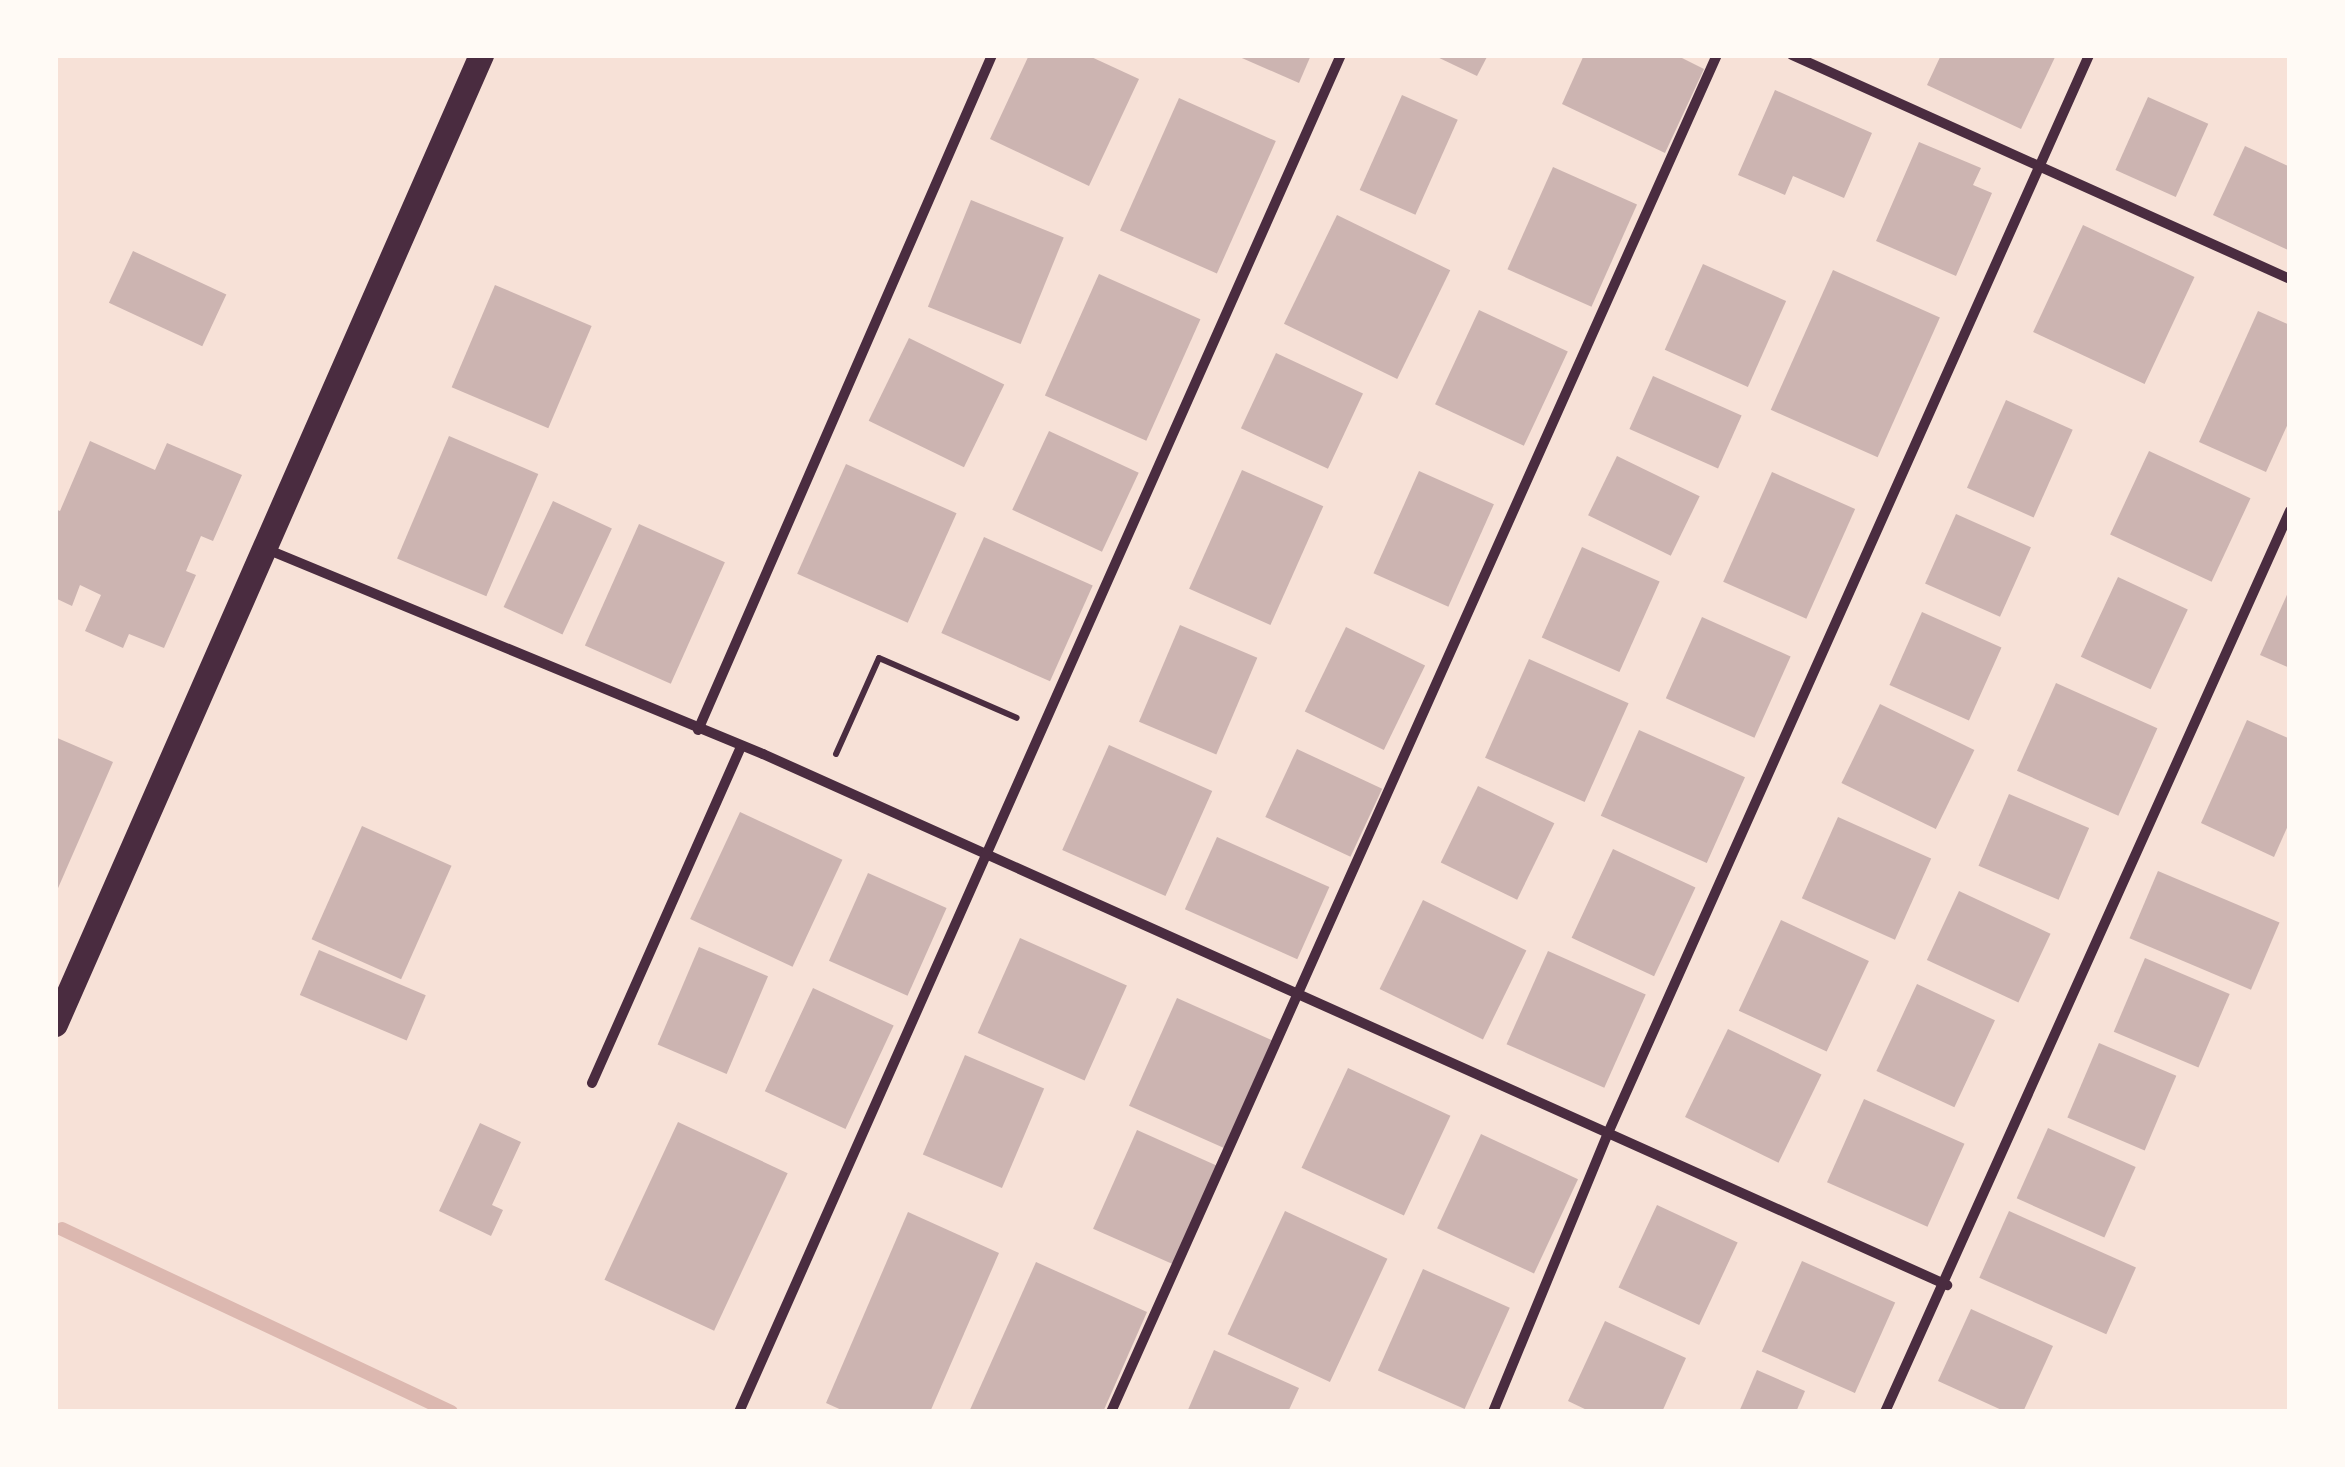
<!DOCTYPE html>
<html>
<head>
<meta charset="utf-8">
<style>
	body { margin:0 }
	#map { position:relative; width:2345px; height:1467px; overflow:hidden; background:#f7e1d7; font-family:"Source Serif 4",serif }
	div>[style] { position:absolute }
	.stream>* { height:14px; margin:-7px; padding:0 7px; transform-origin:7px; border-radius:7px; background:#dcb8b0 }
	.building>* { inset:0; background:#ccb4b1; transform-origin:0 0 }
	.path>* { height:6px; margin:-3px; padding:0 3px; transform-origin:3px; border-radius:3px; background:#4a2c40 }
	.minor>* { height:10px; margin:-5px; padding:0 5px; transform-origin:5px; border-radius:5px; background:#4a2c40 }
	.primary>* { height:25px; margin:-12.5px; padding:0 12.5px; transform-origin:12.5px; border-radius:12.5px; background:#4a2c40 }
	span { translate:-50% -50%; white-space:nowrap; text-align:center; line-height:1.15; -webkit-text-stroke:10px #fffaf5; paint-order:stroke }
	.frame { position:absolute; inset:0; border:58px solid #fffaf5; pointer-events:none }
</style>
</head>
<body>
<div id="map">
	<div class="stream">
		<i style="left:62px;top:1229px;width:430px;rotate:25.2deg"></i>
	</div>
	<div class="building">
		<i style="clip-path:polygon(1029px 55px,1087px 55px,1139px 79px,1089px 186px,990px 139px)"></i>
		<i style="clip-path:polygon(1235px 55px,1311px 55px,1299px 83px)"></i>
		<i style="clip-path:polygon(1433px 55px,1488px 55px,1477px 76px)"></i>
		<i style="clip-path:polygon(1584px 55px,1676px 55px,1704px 69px,1665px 153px,1562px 104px)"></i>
		<i style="clip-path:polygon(1941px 55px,2056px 55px,2021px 129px,1927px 85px)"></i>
		<i style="clip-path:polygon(1775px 90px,1872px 133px,1844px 198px,1793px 176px,1785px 195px,1738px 175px)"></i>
		<i style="left:1402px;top:95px;width:61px;height:104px;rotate:24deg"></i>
		<i style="left:2148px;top:97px;width:66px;height:80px;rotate:24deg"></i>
		<i style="left:1179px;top:98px;width:106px;height:145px;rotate:24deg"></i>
		<i style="clip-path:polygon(1919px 142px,1981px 168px,1973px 185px,1992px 193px,1956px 276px,1876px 241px)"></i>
		<i style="clip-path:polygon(2245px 146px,2290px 167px,2290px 251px,2213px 215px)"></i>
		<i style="left:1553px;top:167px;width:92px;height:112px;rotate:24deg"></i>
		<i style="left:971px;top:200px;width:100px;height:115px;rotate:22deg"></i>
		<i style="left:1337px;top:215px;width:126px;height:121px;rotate:26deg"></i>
		<i style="left:2083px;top:225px;width:123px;height:118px;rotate:25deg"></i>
		<i style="left:133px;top:251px;width:103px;height:57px;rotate:25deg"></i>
		<i style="left:1703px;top:264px;width:91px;height:94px;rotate:24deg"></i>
		<i style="left:1833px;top:270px;width:117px;height:153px;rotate:24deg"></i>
		<i style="left:1099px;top:274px;width:111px;height:133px;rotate:24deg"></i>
		<i style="left:495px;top:285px;width:105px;height:111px;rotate:23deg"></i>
		<i style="left:1479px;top:310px;width:98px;height:104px;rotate:25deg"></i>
		<i style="clip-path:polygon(2258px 311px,2290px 325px,2290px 419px,2266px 472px,2199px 442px)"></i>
		<i style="left:909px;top:338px;width:106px;height:92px;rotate:26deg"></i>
		<i style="left:1276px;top:353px;width:96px;height:83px;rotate:25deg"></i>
		<i style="left:1653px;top:376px;width:97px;height:58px;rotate:24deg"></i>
		<i style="left:2006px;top:400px;width:73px;height:96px;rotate:24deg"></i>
		<i style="left:1049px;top:431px;width:99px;height:87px;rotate:25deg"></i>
		<i style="left:449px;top:436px;width:97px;height:133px;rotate:23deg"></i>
		<i style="clip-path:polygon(90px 441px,155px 470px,167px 443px,242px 475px,213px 541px,201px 536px,186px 571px,196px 575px,164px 648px,129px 634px,123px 648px,85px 631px,101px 595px,80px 585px,72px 606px,55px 598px,55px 509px,60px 511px)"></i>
		<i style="left:2149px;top:451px;width:112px;height:92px;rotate:25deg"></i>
		<i style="left:1617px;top:456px;width:92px;height:66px;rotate:26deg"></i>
		<i style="left:846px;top:464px;width:121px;height:120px;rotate:24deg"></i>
		<i style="left:1242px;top:470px;width:89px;height:130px;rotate:24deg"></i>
		<i style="left:1419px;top:471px;width:82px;height:112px;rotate:24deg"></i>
		<i style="left:1772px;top:472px;width:91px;height:120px;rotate:24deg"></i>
		<i style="left:553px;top:501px;width:65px;height:117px;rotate:25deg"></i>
		<i style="left:1956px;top:514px;width:82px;height:76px;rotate:24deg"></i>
		<i style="left:639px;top:524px;width:94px;height:133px;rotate:24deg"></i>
		<i style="left:984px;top:537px;width:119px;height:105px;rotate:24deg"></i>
		<i style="left:1582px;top:547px;width:85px;height:99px;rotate:24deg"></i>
		<i style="left:2118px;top:577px;width:77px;height:88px;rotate:25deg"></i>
		<i style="clip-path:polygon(2290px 588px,2290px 668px,2260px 655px)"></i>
		<i style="left:1922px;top:612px;width:87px;height:80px;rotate:24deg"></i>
		<i style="left:1702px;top:617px;width:97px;height:89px;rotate:24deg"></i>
		<i style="left:1180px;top:625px;width:84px;height:105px;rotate:23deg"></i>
		<i style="left:1346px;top:627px;width:88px;height:94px;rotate:26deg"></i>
		<i style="left:1529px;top:659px;width:109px;height:108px;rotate:24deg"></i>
		<i style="left:2056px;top:683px;width:111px;height:96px;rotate:24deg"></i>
		<i style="left:1880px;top:704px;width:105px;height:88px;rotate:26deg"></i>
		<i style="clip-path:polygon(2247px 720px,2290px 739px,2290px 821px,2274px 857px,2201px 823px)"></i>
		<i style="left:1639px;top:730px;width:116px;height:94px;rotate:24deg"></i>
		<i style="clip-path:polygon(55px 737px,113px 762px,55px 895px)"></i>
		<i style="left:1109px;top:745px;width:113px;height:115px;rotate:24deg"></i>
		<i style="left:1297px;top:749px;width:94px;height:75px;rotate:25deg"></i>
		<i style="left:1478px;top:786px;width:85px;height:85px;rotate:26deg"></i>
		<i style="left:2009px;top:794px;width:87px;height:78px;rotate:23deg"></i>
		<i style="left:740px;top:812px;width:113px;height:118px;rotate:25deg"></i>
		<i style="left:1838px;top:817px;width:102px;height:89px;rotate:24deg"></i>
		<i style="left:362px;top:826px;width:98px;height:124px;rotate:24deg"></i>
		<i style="left:1217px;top:837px;width:123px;height:79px;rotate:24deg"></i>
		<i style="left:1613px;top:849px;width:91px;height:98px;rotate:25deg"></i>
		<i style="left:2158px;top:871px;width:132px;height:73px;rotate:23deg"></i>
		<i style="left:868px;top:873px;width:86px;height:96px;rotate:24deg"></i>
		<i style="left:1959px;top:891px;width:101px;height:76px;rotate:25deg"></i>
		<i style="left:1423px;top:900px;width:115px;height:99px;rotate:26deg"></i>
		<i style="left:1781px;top:920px;width:97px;height:100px;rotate:25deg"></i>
		<i style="left:1020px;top:938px;width:117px;height:104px;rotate:24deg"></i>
		<i style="left:699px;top:947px;width:75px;height:106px;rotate:23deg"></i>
		<i style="left:319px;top:950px;width:116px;height:49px;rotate:23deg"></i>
		<i style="left:1548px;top:951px;width:107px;height:102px;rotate:24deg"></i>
		<i style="left:2145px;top:958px;width:92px;height:80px;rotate:23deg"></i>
		<i style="left:1917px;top:984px;width:86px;height:96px;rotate:25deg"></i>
		<i style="left:813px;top:988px;width:89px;height:114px;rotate:25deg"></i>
		<i style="left:1177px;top:998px;width:104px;height:118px;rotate:24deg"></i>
		<i style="left:1728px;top:1029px;width:104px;height:98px;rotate:26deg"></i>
		<i style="left:2099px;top:1043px;width:84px;height:81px;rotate:23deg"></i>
		<i style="left:965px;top:1055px;width:86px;height:108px;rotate:23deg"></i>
		<i style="left:1348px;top:1068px;width:113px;height:110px;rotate:25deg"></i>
		<i style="left:1864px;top:1099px;width:110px;height:91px;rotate:24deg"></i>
		<i style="left:678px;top:1122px;width:121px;height:174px;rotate:25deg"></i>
		<i style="clip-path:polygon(480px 1123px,521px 1142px,492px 1205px,503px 1210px,491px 1236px,439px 1211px)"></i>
		<i style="left:2048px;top:1128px;width:96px;height:77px;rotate:24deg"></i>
		<i style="left:1137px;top:1130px;width:87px;height:108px;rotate:24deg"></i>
		<i style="left:1481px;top:1134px;width:107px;height:104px;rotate:25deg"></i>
		<i style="left:1657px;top:1205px;width:89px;height:91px;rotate:25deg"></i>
		<i style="left:1285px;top:1211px;width:113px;height:136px;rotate:25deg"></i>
		<i style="left:2009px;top:1211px;width:139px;height:73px;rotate:24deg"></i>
		<i style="clip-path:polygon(908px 1212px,999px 1253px,930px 1412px,846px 1412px,826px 1403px)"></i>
		<i style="left:1802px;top:1261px;width:102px;height:99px;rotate:24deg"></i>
		<i style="clip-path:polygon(1036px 1262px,1147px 1312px,1103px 1412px,969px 1412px)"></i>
		<i style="left:1423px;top:1269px;width:95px;height:111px;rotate:24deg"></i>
		<i style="clip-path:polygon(1971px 1309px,2053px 1346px,2023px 1412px,2006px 1412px,1938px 1381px)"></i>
		<i style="clip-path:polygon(1605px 1321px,1686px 1358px,1662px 1412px,1591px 1412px,1568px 1401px)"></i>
		<i style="clip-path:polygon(1214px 1350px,1299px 1388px,1288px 1412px,1187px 1412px)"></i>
		<i style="clip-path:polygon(1757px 1370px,1805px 1391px,1796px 1412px,1739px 1412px)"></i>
	</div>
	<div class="path">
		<i style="left:836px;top:754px;width:105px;rotate:-65.9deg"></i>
		<i style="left:879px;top:658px;width:150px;rotate:23.5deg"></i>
	</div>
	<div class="minor">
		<i style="left:1792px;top:55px;width:546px;rotate:24.22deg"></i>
		<i style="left:264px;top:548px;width:540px;rotate:22.43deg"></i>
		<i style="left:763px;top:754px;width:1298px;rotate:24.16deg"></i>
		<i style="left:698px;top:730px;width:736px;rotate:-66.46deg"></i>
		<i style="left:592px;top:1083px;width:368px;rotate:-66.1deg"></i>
		<i style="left:739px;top:1412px;width:1485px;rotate:-66.08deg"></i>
		<i style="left:1111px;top:1412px;width:1486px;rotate:-65.94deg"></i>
		<i style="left:1493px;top:1412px;width:302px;rotate:-67.6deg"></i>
		<i style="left:1608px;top:1133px;width:1180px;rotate:-65.95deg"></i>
		<i style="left:1885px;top:1412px;width:988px;rotate:-65.8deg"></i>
	</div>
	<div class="primary">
		<i style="left:55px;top:1024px;width:1059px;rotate:-66.27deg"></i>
	</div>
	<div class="frame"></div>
</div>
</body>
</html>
